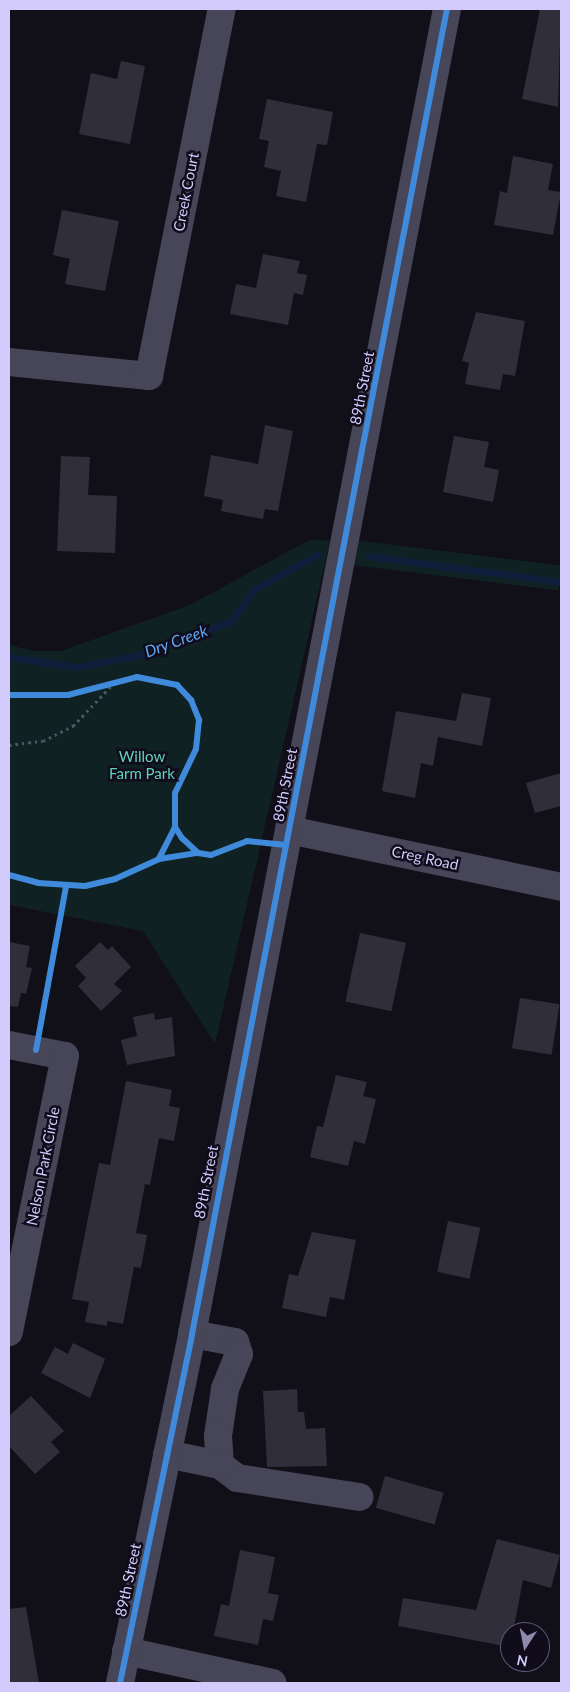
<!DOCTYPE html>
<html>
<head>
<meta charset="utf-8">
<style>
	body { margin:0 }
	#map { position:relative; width:570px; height:1692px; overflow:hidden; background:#111018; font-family:Lato,sans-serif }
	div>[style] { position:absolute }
	.green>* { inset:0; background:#102123; transform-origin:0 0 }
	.stream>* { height:7px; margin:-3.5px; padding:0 3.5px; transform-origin:3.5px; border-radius:3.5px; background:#0f1e3a }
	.building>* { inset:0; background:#302e3a; transform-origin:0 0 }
	.path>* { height:3px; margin-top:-1.5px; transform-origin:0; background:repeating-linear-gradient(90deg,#4b5763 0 2.5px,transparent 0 6.5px) }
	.minor>* { height:28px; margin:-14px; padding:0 14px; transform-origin:14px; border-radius:14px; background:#474558 }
	.cycleway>* { height:6px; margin:-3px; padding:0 3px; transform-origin:3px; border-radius:3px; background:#408adc }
	span { translate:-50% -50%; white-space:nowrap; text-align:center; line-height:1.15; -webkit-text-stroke:5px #100c1b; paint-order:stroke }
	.street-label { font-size:15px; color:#d3cbfb }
	.park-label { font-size:15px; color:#5ed4bc }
	.water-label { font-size:16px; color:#61a8f3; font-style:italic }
	.frame { position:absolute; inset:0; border:10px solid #d3cbfb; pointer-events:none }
	.north { position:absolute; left:500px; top:1622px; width:50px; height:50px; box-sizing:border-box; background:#100c1b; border:1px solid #5e5875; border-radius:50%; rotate:191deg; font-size:14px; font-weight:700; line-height:20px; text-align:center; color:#d3cbfb }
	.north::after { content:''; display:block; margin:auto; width:18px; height:22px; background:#8f8aac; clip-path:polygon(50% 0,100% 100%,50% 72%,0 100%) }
</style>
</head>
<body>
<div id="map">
	<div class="green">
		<i style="clip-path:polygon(311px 539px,330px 541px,215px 1044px,143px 931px,9px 905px,9px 645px,34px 651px,61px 651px,190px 605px)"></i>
		<i style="left:345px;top:539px;width:218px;height:25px;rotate:7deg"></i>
	</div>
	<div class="stream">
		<i style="left:369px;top:556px;width:194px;rotate:7.7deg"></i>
		<i style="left:9px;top:657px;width:69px;rotate:8.4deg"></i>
		<i style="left:77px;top:667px;width:67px;rotate:-11.1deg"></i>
		<i style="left:143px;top:654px;width:93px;rotate:-20.2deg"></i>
		<i style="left:230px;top:622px;width:39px;rotate:-54deg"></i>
		<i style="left:253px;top:590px;width:74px;rotate:-29deg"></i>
	</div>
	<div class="building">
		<i style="clip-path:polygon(540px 9px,561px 9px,558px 107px,522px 99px)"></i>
		<i style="clip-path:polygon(121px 61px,145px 66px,130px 144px,79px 134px,91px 73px,117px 79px)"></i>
		<i style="clip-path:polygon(267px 99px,333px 112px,327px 145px,317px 144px,306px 202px,276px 196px,281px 171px,264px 167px,269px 141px,259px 139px)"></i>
		<i style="clip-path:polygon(513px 156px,553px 164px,548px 190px,561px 192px,553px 235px,494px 225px,500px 191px,507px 193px)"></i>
		<i style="clip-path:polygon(62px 210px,119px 221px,105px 291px,65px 284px,70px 259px,53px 255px)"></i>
		<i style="clip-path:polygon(263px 254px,300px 261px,297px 273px,307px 275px,303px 295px,294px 293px,288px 325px,230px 314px,236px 284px,256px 288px)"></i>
		<i style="clip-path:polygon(476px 312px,525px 321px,515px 376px,503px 374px,500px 390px,465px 384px,469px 363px,462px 361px)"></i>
		<i style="clip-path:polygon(265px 425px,293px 431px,278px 511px,265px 509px,263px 519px,221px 511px,223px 500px,204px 496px,211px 455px,258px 464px)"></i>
		<i style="clip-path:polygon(454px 436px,489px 442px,484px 467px,499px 470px,493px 502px,443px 492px)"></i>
		<i style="clip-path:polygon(61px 456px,90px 457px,88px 495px,117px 496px,115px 553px,57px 551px)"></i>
		<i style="clip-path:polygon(462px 693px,491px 698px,482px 746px,438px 737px,433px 766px,421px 763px,415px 798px,382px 791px,396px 711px,456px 721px)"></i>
		<i style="clip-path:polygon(561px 773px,561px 806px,535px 813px,526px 783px)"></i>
		<i style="left:360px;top:933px;width:47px;height:70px;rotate:12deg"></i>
		<i style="clip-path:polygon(9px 942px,30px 946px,26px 967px,32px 968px,26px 994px,21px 993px,18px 1007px,9px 1006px)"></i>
		<i style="clip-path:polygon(100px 942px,108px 950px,112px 946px,131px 967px,114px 984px,122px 991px,101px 1011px,78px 986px,86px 978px,75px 966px)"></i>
		<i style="left:520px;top:998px;width:40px;height:51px;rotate:9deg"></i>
		<i style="clip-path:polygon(154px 1013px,155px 1020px,172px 1017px,175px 1056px,127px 1065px,121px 1040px,137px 1036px,133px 1017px)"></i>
		<i style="clip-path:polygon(336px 1075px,367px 1082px,363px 1096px,376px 1099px,365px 1144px,354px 1141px,348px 1166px,310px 1157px,317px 1126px,323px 1127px)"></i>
		<i style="clip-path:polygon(126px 1081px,172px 1090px,169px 1106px,180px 1108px,174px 1141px,159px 1138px,150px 1185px,145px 1184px,136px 1233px,147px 1235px,141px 1268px,134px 1267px,123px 1324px,107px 1321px,107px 1326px,85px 1322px,89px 1302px,72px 1299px,99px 1163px,110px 1165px)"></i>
		<i style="left:448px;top:1221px;width:33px;height:52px;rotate:12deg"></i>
		<i style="clip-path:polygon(312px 1232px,356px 1240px,344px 1300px,330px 1297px,326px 1317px,282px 1308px,289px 1274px,298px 1276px)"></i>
		<i style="clip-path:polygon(73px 1343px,105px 1359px,90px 1398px,41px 1373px,55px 1347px,68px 1354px)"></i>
		<i style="clip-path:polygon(297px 1389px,298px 1412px,304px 1412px,306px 1429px,325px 1428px,327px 1466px,267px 1467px,263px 1391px)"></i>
		<i style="clip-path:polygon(31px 1396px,64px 1431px,51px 1442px,60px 1452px,35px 1474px,9px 1446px,9px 1416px)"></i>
		<i style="left:385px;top:1476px;width:61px;height:33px;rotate:16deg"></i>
		<i style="clip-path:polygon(497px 1539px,560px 1555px,551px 1588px,523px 1580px,510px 1647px,398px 1626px,403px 1598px,476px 1610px)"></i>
		<i style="clip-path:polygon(240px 1550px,275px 1557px,268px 1593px,279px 1595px,273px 1621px,263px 1619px,258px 1645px,214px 1636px,221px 1604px,229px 1606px)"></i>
		<i style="clip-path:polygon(26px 1607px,39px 1683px,9px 1683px,9px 1609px)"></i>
	</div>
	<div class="path">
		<i style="left:9px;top:745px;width:34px;rotate:-7deg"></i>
		<i style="left:43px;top:741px;width:34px;rotate:-27deg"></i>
		<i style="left:73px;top:726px;width:58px;rotate:-46.4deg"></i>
	</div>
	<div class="minor">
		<i style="left:9px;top:362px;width:141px;rotate:5.7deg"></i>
		<i style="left:149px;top:376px;width:374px;rotate:-78.8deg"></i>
		<i style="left:289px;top:830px;width:278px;rotate:11.8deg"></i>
		<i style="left:9px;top:1045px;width:57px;rotate:11.1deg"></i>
		<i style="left:65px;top:1056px;width:282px;rotate:101.5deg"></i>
		<i style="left:192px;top:1334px;width:44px;rotate:10.5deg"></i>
		<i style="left:235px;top:1342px;width:13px;rotate:72deg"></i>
		<i style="left:239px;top:1354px;width:38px;rotate:112deg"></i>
		<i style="left:225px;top:1389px;width:48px;rotate:98.5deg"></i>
		<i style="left:218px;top:1436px;width:29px;rotate:86deg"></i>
		<i style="left:220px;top:1465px;width:21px;rotate:37deg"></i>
		<i style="left:237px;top:1478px;width:124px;rotate:8.8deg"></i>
		<i style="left:167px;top:1454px;width:54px;rotate:11.7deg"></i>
		<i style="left:126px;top:1651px;width:150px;rotate:12.3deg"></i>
		<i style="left:120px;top:1683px;width:356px;rotate:-78.3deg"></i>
		<i style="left:192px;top:1334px;width:1349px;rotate:-79.11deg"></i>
	</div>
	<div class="cycleway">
		<i style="left:9px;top:695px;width:59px"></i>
		<i style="left:68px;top:695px;width:71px;rotate:-14.6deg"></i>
		<i style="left:137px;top:677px;width:41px;rotate:11.3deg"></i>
		<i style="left:177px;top:685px;width:21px;rotate:47deg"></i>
		<i style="left:191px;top:700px;width:22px;rotate:68deg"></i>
		<i style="left:199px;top:720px;width:29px;rotate:96deg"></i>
		<i style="left:196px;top:749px;width:49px;rotate:115.5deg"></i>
		<i style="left:175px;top:793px;width:34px;rotate:90deg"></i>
		<i style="left:175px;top:827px;width:13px;rotate:58deg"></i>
		<i style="left:182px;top:838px;width:22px;rotate:43deg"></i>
		<i style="left:198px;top:853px;width:13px;rotate:9deg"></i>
		<i style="left:211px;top:855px;width:39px;rotate:-21deg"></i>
		<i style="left:247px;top:841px;width:39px;rotate:6deg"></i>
		<i style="left:175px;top:827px;width:36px;rotate:117deg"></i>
		<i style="left:159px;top:859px;width:39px;rotate:-9deg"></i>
		<i style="left:9px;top:875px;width:30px;rotate:15deg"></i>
		<i style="left:38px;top:883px;width:47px;rotate:3.7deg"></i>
		<i style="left:85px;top:886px;width:31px;rotate:-13deg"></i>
		<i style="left:115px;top:879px;width:48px;rotate:-24.4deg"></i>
		<i style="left:36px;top:1050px;width:167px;rotate:-79.6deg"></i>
		<i style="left:120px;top:1683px;width:356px;rotate:-78.3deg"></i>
		<i style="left:192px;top:1334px;width:1349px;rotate:-79.11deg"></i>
	</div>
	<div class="street-label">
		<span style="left:186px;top:192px;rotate:-79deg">Creek Court</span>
		<span style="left:362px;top:388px;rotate:-79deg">89th Street</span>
		<span style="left:285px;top:785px;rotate:-79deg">89th Street</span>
		<span style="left:425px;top:858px;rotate:12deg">Creg Road</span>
		<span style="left:43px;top:1166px;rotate:-79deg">Nelson Park Circle</span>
		<span style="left:206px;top:1182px;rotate:-79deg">89th Street</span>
		<span style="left:128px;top:1580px;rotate:-78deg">89th Street</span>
	</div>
	<div class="park-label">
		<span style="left:142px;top:765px">Willow<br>Farm Park</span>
	</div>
	<div class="water-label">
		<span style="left:176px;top:641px;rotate:-20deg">Dry Creek</span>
	</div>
	<div class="frame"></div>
	<div class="north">N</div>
</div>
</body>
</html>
